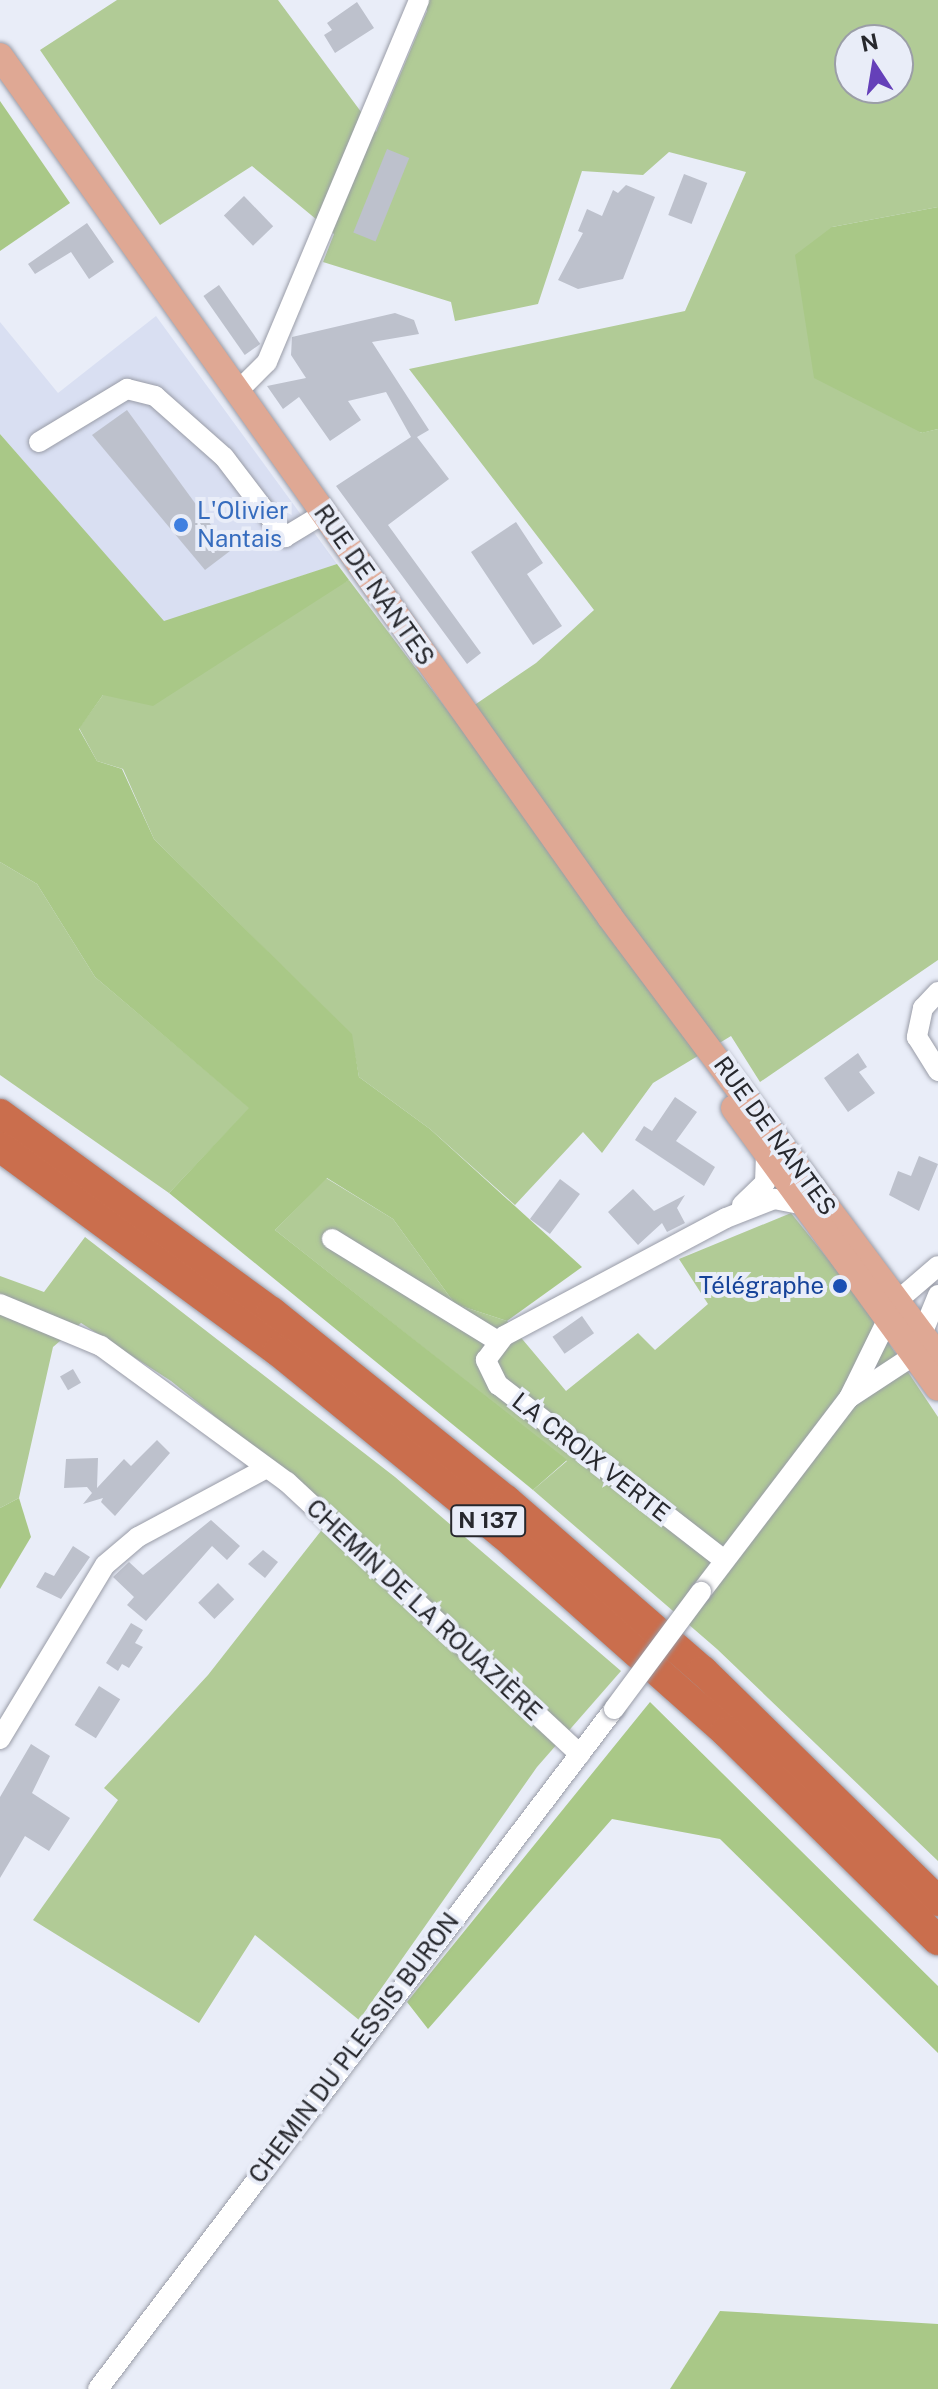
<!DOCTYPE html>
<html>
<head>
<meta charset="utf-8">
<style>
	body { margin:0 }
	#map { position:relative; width:938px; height:2389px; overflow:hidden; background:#e9edf8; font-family:"Public Sans",sans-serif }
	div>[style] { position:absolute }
	.built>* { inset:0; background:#d9dff2 }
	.green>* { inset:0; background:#b1cb96 }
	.forest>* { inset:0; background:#a9c887 }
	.building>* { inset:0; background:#bdc1cc; transform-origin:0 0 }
	.roads { filter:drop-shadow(0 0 2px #999ca7) drop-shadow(0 0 2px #999ca7) }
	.minor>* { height:20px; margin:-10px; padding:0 10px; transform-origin:10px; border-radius:10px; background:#fff }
	.major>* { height:26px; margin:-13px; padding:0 13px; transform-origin:13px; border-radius:13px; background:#dfa894 }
	.highway>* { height:30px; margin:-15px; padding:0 15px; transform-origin:15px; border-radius:15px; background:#ca6e4d }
	.bridges { filter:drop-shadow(0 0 2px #999ca7) drop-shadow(0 0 2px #999ca7) }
	.minor-bridge>* { height:20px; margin:-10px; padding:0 10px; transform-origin:10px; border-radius:10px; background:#fff }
	.dots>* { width:22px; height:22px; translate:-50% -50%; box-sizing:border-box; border:4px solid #e9edf8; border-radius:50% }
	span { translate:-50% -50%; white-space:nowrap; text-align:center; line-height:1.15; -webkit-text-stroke:8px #e9edf8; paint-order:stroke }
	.shield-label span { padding:2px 6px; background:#e9edf8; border:2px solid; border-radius:6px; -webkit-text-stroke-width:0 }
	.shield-label { font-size:22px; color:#27282d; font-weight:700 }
	.shop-label { font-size:24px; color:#366cbe }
	.left { translate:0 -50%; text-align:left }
	.street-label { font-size:24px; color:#27282d }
	.transit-label { font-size:24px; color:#164399 }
	.right { translate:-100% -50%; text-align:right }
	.north { position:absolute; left:834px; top:24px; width:80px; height:80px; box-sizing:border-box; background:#e9edf8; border:2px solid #9b9ea7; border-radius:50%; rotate:348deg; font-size:22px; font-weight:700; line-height:32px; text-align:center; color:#27282d }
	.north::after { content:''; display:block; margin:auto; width:28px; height:36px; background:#6540b9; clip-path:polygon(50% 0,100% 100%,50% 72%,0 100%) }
</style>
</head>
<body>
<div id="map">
	<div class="built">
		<i style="clip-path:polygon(156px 316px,337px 564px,164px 622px,0 434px,0 322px,58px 393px)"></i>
	</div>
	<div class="green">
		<i style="clip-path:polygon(evenodd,117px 0,278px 0,376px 132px,427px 11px,426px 0,938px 0,938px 207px,832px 227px,921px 433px,938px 429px,938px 960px,760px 1082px,731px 1036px,653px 1083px,602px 1153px,583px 1132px,515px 1205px,430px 1129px,359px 1077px,351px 1034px,154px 839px,123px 769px,97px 761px,79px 728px,103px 695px,349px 580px,454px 719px,536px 663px,594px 610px,409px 369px,685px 311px,746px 172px,669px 152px,643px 175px,582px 171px,538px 304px,455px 321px,451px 302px,323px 262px,334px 234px,252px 166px,160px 225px,40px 50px,117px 0,850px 40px,898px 40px,898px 88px,850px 88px,850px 40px)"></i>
		<i style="clip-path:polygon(0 862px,37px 884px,95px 977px,250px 1108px,169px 1193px,0 1075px)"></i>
		<i style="clip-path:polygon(326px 1178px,393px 1219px,455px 1304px,507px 1321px,566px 1391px,638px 1333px,655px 1350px,708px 1304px,679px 1259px,791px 1213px,856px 1294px,938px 1417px,938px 1861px,717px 1649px,533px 1490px,567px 1461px,275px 1230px)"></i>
		<i style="clip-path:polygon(85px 1237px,395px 1477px,621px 1671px,537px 1767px,359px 2020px,255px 1935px,199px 2023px,33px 1920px,118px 1800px,104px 1788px,208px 1675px,335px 1513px,171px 1381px,81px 1323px,53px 1347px,19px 1498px,0 1508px,0 1276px,44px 1292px)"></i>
	</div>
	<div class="forest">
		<i style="clip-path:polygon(0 101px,70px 203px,0 251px)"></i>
		<i style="clip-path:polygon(938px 207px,938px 429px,922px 433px,814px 378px,795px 255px,832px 227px)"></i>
		<i style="clip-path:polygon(0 434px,164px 621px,337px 564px,349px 580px,153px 706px,103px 695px,79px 729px,97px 761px,122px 769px,154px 839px,352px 1034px,359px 1077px,430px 1129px,582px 1267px,507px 1321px,455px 1304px,393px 1219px,327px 1178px,275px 1230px,567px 1460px,533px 1490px,169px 1193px,249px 1108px,95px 977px,37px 884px,0 862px)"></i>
		<i style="clip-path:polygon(19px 1498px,31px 1537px,0 1589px,0 1508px)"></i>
		<i style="clip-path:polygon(650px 1702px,938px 1986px,938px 2053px,720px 1839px,612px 1819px,428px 2029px,407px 2002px)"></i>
		<i style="clip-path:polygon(720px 2311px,938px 2324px,938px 2389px,670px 2389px)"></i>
	</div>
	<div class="building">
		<i style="clip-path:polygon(357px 2px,374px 28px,335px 53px,324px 35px,332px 30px,327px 23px)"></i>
		<i style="left:387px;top:149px;width:24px;height:90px;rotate:22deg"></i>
		<i style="left:684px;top:174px;width:25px;height:44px;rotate:21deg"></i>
		<i style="clip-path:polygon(626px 185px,655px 197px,623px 279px,578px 289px,558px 280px,583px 233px,578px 231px,587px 209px,602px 216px,613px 190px,618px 193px)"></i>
		<i style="left:244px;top:196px;width:42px;height:28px;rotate:46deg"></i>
		<i style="clip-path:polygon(87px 223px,114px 262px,89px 279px,71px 252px,35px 274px,28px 264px)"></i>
		<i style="left:219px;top:285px;width:72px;height:19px;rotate:55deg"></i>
		<i style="clip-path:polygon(395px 313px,414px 320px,419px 334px,372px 342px,429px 430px,417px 437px,449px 479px,388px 525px,481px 653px,467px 664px,336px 486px,411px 437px,386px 392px,348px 401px,361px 420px,330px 441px,299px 397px,283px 409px,267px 386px,306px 378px,291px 355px,292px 337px)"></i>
		<i style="clip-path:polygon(127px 410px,230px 551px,205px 570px,92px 435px)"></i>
		<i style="clip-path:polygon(516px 522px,543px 563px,527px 574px,562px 626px,533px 645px,471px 552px)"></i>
		<i style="clip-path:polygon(858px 1053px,867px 1067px,859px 1072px,875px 1093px,848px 1112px,824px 1078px)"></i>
		<i style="clip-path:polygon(675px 1097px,697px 1112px,676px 1141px,715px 1167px,704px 1186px,635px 1140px,644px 1126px,652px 1131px)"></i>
		<i style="clip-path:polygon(919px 1156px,938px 1164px,919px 1211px,889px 1195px,898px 1171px,911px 1176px)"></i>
		<i style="left:560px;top:1179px;width:25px;height:50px;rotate:37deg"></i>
		<i style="clip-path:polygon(633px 1189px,654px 1211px,685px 1195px,677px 1208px,685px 1223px,667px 1232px,662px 1223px,638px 1245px,608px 1212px)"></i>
		<i style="left:582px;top:1316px;width:21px;height:36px;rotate:55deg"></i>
		<i style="left:73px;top:1369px;width:16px;height:15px;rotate:60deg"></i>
		<i style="clip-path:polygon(157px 1440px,170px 1453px,115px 1516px,101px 1502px,103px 1498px,83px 1504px,92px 1493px,87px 1487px,64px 1488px,66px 1459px,98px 1458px,97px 1488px,124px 1459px,131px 1466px)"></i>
		<i style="clip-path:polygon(211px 1520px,240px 1546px,227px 1560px,212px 1546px,146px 1621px,127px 1605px,134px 1597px,113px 1577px,129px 1562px,143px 1575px)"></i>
		<i style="clip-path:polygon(73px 1546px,90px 1557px,61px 1599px,36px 1587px,45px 1572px,54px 1576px)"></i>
		<i style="clip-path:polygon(263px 1550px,278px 1562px,265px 1578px,248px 1564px)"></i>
		<i style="left:218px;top:1583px;width:23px;height:28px;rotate:45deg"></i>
		<i style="clip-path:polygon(131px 1623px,143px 1630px,135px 1643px,143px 1647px,129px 1668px,122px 1664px,118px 1671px,106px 1663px)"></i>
		<i style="left:99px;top:1686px;width:25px;height:46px;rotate:32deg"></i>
		<i style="clip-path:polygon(31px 1744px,50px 1756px,32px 1793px,70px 1818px,49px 1851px,25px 1836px,0 1878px,0 1797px)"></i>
	</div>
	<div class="roads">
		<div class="minor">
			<i style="left:237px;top:392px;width:42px;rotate:-45deg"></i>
			<i style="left:267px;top:362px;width:393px;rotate:-67.2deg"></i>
			<i style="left:39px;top:442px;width:103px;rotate:-31.1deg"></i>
			<i style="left:127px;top:389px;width:29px;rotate:14deg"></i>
			<i style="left:155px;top:396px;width:92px;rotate:41.5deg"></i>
			<i style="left:224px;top:457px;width:101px;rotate:52.7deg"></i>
			<i style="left:285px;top:537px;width:44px;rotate:-31.2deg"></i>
			<i style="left:938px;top:992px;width:22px;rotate:133deg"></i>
			<i style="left:923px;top:1008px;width:30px;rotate:102deg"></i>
			<i style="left:917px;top:1037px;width:40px;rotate:58deg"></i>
			<i style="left:742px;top:1205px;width:32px;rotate:-44deg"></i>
			<i style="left:765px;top:1183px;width:27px;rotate:-88deg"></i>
			<i style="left:332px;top:1239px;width:195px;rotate:31.6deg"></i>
			<i style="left:0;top:1304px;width:109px;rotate:22.6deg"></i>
			<i style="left:101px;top:1346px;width:230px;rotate:36.2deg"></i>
			<i style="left:287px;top:1482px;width:400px;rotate:42.9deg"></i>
			<i style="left:849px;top:1398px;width:77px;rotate:-33.3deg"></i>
			<i style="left:913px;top:1356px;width:66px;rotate:-67.7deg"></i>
			<i style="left:724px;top:1560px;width:286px;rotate:-142.2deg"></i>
			<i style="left:498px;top:1385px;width:28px;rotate:-116deg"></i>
			<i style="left:486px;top:1360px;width:30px;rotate:-53deg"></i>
			<i style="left:504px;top:1336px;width:251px;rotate:-28deg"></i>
			<i style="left:726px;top:1218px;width:52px;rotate:-21.6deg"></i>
			<i style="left:774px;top:1199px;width:26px;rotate:11deg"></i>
			<i style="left:701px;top:1592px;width:244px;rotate:-52.7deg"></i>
			<i style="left:849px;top:1398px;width:107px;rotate:-63.9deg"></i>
			<i style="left:896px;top:1302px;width:55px;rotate:-40.6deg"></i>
			<i style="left:0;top:1739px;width:203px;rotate:-58.9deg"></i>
			<i style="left:105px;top:1565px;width:43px;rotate:-40.3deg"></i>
			<i style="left:138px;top:1537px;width:144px;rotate:-28.2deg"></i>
			<i style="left:98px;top:2389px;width:854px;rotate:-52.81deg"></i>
		</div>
		<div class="major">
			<i style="left:0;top:56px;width:1055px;rotate:54.68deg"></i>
			<i style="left:610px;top:917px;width:548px;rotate:53.23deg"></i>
			<i style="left:734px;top:1108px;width:346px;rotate:53.9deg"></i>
		</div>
		<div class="highway">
			<i style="left:0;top:1114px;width:336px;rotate:36.1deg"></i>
			<i style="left:272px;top:1312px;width:300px;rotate:38.8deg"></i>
			<i style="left:506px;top:1500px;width:261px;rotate:41deg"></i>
			<i style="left:703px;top:1671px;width:329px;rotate:44.4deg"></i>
			<i style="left:0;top:1147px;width:345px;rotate:36.3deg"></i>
			<i style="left:278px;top:1351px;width:291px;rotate:39.2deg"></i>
			<i style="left:504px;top:1535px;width:297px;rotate:41.6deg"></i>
			<i style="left:726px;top:1732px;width:297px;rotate:44.5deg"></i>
		</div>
	</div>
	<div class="bridges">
		<div class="minor-bridge">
			<i style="left:614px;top:1709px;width:146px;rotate:-53.4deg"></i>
		</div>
	</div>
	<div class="dots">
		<i style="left:181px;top:525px;background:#3f7fe0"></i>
		<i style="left:840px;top:1286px;background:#1a4fb4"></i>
	</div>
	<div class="shield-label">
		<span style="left:488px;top:1521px">N 137</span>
	</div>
	<div class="shop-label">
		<span class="left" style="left:197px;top:525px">L'Olivier<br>Nantais</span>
	</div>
	<div class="street-label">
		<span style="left:374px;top:585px;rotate:55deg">RUE DE NANTES</span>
		<span style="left:775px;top:1136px;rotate:54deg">RUE DE NANTES</span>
		<span style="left:591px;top:1457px;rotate:38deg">LA CROIX VERTE</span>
		<span style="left:424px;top:1610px;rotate:43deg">CHEMIN DE LA ROUAZIÈRE</span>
		<span style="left:354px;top:2048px;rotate:-53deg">CHEMIN DU PLESSIS BURON</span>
	</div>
	<div class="transit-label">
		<span class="right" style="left:824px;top:1286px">Télégraphe</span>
	</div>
	<div class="north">N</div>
</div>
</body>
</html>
